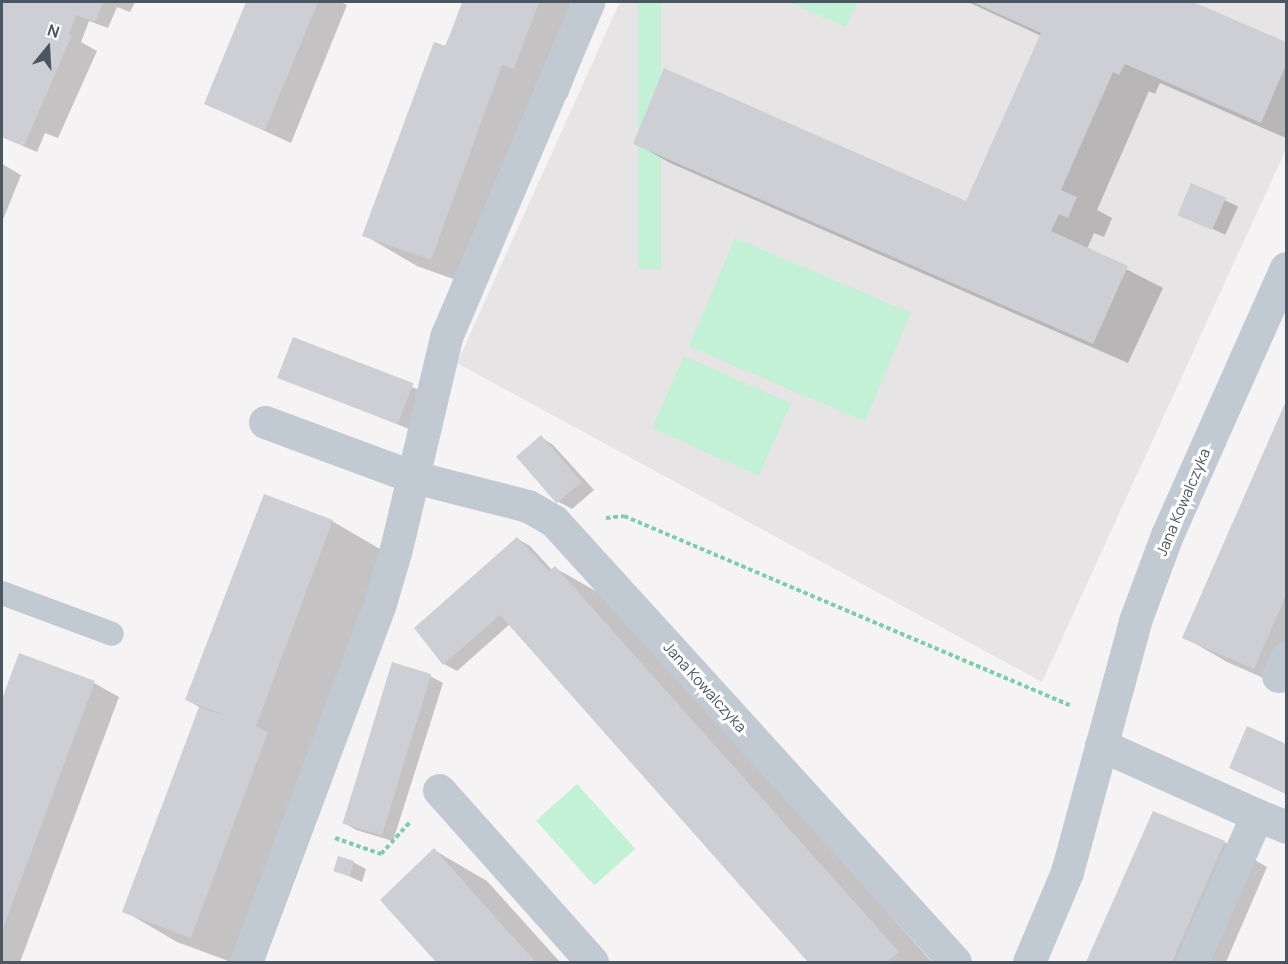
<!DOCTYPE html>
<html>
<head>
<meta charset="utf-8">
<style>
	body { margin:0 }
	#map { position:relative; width:1288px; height:964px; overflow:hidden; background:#f5f3f3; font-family:Manrope,sans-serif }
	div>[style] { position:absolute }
	.education>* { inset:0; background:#e6e4e5 }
	.green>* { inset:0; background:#c3f1d5; transform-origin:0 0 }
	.shadow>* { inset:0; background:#0003; transform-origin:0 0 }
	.building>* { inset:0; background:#cdcfd5; transform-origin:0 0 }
	.path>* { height:4px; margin-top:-2px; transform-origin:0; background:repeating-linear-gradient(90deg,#7ad0a6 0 4.5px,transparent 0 7.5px) }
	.lane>* { height:24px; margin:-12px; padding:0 12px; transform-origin:12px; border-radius:12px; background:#c1cad2 }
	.street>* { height:33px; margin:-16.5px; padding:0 16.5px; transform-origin:16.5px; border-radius:16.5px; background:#c1cad2 }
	span { translate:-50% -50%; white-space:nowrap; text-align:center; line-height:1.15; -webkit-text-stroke:6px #fff; paint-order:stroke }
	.street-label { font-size:15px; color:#4a5661 }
	.frame { position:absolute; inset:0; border:3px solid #4a5661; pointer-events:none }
	.north { position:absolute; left:18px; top:18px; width:60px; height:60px; -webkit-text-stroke:4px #fff; paint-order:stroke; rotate:18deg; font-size:16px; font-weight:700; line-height:24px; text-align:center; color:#4a5661 }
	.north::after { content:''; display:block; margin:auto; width:21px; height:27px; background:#4a5661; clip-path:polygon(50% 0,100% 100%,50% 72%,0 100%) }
</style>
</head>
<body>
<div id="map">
	<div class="education">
		<i style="clip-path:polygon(620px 2px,1286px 2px,1286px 149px,1042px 682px,457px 363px)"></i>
	</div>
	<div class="green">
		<i style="left:638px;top:2px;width:23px;height:267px"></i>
		<i style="clip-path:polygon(789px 2px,858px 2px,846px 27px)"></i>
		<i style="left:735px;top:238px;width:191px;height:118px;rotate:23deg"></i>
		<i style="left:684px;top:356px;width:117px;height:79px;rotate:24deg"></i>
		<i style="left:577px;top:784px;width:87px;height:55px;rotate:48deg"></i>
	</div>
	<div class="shadow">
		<i style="clip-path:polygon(2px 2px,135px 2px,130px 12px,117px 7px,108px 28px,89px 21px,81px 42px,97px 51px,58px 138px,45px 133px,37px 152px,2px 137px)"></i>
		<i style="clip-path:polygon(248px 2px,341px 2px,347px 5px,291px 143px,206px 104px)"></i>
		<i style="clip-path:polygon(464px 2px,604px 2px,567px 98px,556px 95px,484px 290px,417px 266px,364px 235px)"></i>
		<i style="clip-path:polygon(968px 2px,1189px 2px,1286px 44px,1286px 138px,1160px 83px,1155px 94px,1149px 91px,1097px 210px,1112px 218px,1104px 237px,1094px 233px,1087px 249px,1163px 288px,1128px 363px,670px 163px,635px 143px,966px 203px,1041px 36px)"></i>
		<i style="clip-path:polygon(2px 164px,21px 175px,2px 222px)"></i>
		<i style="left:1192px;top:185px;width:51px;height:31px;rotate:25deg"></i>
		<i style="left:293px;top:339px;width:142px;height:40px;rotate:22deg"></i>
		<i style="clip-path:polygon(1286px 404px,1286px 688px,1227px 662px,1184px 637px)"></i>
		<i style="clip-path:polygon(541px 437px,553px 445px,594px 490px,572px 509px,559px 502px)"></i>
		<i style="clip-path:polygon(265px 496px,332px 521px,385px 552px,231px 962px,177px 942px,124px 911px,201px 708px,187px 700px)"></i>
		<i style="clip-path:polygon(518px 539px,530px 546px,552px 570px,555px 568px,608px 598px,932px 962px,810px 962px,510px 624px,457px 671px,444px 664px)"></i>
		<i style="clip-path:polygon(20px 655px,94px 683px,119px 697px,20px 962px,2px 962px,2px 703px)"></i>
		<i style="clip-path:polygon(430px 676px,443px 683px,393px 841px,356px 830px,343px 822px)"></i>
		<i style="clip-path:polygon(1248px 728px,1286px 746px,1286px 794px,1231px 767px)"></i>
		<i style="clip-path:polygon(1154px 813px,1224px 842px,1267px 867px,1226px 962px,1088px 962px)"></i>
		<i style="clip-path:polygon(434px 850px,487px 881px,560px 962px,438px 962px,382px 900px)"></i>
		<i style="clip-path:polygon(353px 862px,366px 869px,362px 882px,335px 870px)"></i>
	</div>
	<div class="building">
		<i style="clip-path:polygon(2px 2px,104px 2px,95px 22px,76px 15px,69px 34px,72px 35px,24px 146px,2px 137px)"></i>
		<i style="clip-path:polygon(246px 2px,318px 2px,265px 130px,204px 104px)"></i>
		<i style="clip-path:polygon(462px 2px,539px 2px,514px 69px,502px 65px,431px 260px,362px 236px,434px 42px,446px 46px)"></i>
		<i style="clip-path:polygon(973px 2px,1193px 2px,1286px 42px,1286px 65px,1261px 123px,1125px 64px,1119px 75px,1113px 72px,1061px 190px,1077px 197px,1068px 218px,1059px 214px,1051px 231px,1128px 266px,1093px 344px,633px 144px,664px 68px,966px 201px,1041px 33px)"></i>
		<i style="left:1191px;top:183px;width:38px;height:35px;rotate:23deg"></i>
		<i style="left:293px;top:337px;width:129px;height:44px;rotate:21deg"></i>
		<i style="clip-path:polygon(1286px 401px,1286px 595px,1254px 669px,1182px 638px)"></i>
		<i style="left:541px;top:435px;width:62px;height:33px;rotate:49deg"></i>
		<i style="clip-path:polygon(264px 494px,333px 520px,256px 726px,268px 732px,191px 938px,122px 912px,199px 707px,229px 717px,185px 700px)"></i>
		<i style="clip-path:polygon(517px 537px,549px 571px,555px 566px,899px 952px,887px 962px,808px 962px,500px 615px,443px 665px,414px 628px)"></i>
		<i style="clip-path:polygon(19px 653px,95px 681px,2px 931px,2px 699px)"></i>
		<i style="left:392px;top:662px;width:41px;height:169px;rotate:17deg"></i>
		<i style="clip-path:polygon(1247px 726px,1286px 744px,1286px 794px,1229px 768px)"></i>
		<i style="clip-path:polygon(1153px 811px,1225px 841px,1172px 962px,1086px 962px)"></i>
		<i style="clip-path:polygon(434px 848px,502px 925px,536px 962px,436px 962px,380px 900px)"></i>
		<i style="left:338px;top:856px;width:17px;height:16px;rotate:17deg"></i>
	</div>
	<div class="path">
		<i style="left:606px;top:518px;width:18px;rotate:-6deg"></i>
		<i style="left:624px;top:516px;width:484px;rotate:23deg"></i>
		<i style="left:335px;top:838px;width:49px;rotate:19.2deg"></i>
		<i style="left:381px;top:854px;width:45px;rotate:-47.7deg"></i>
	</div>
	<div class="lane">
		<i style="left:2px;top:593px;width:117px;rotate:20.4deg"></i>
	</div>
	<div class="street">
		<i style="left:265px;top:422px;width:159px;rotate:20.3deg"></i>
		<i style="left:414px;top:477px;width:118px;rotate:14.3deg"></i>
		<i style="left:528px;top:506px;width:30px;rotate:30deg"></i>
		<i style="left:554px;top:521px;width:596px;rotate:47.72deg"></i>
		<i style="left:1278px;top:676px;width:20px;rotate:-66deg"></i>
		<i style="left:1101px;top:745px;width:171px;rotate:24.2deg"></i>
		<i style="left:1257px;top:815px;width:161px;rotate:113.9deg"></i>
		<i style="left:439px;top:790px;width:230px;rotate:48.3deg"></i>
		<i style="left:1257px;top:815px;width:31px;rotate:22deg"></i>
		<i style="left:246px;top:962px;width:383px;rotate:-69.5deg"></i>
		<i style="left:380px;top:603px;width:56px;rotate:-73.5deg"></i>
		<i style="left:396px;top:549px;width:218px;rotate:-76.7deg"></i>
		<i style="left:446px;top:337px;width:364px;rotate:-67deg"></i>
		<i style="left:1029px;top:962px;width:98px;rotate:-67.1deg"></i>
		<i style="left:1067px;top:872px;width:260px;rotate:-74.8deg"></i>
		<i style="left:1135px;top:621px;width:92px;rotate:-69.6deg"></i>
		<i style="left:1167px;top:535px;width:292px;rotate:-66deg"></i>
	</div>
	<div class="street-label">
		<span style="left:1183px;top:502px;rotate:-67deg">Jana Kowalczyka</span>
		<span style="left:705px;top:687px;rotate:48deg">Jana Kowalczyka</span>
	</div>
	<div class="frame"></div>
	<div class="north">N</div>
</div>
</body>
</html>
